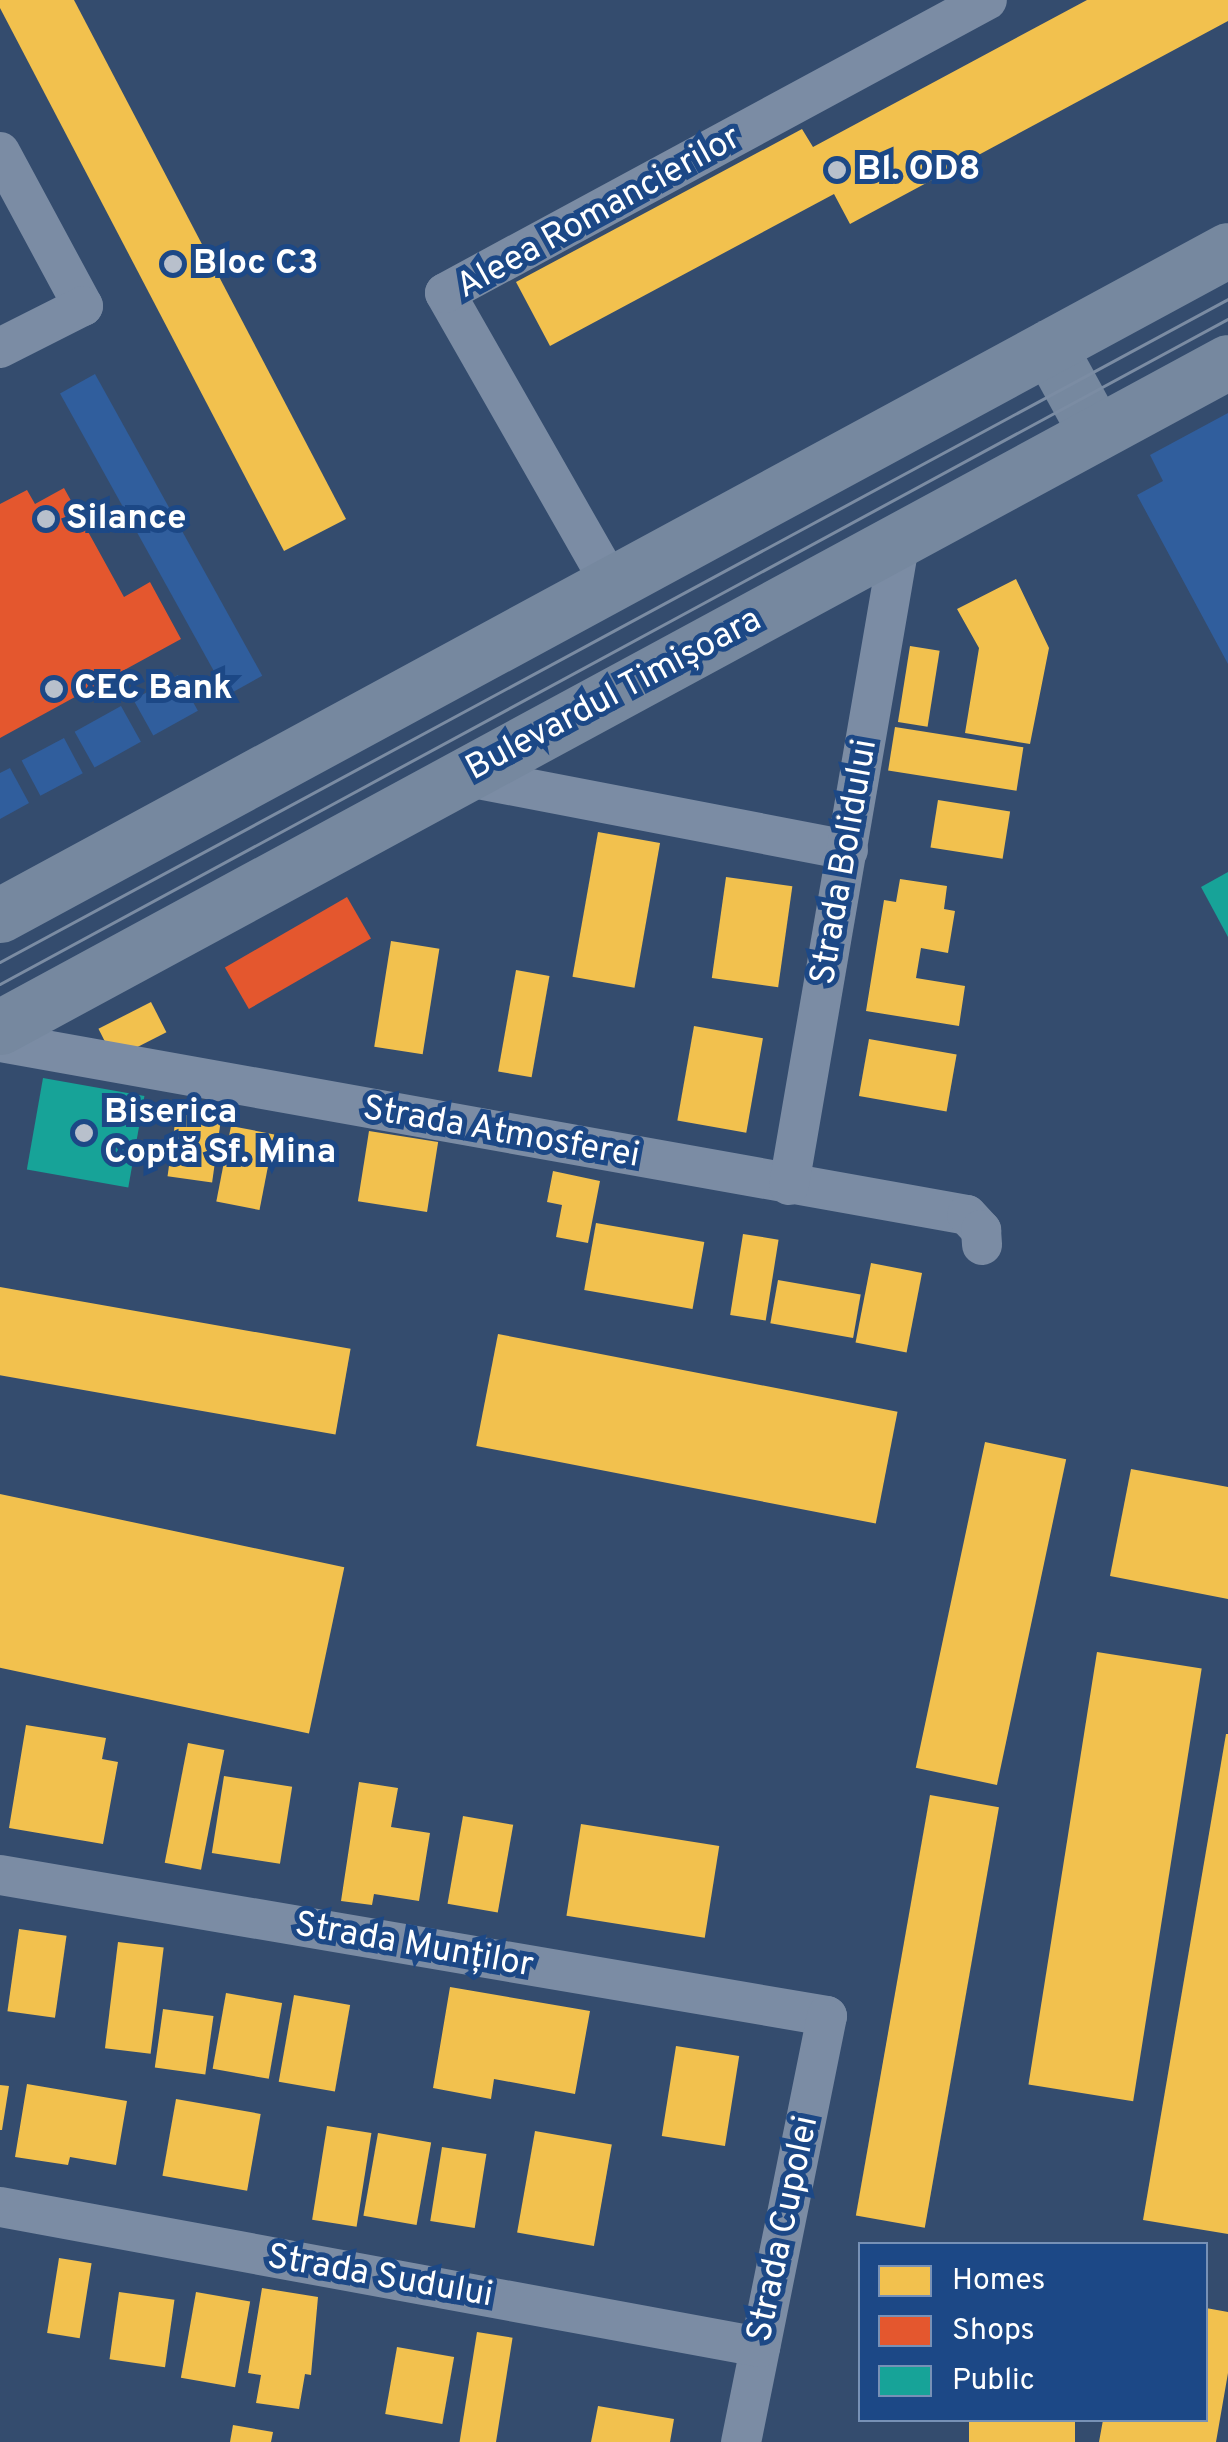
<!DOCTYPE html>
<html>
<head>
<meta charset="utf-8">
<style>
	body { margin:0 }
	#map { position:relative; width:1228px; height:2442px; overflow:hidden; background:#344c6e; font-family:Overpass,sans-serif }
	div>[style] { position:absolute }
	.green>* { inset:0; background:#305e9d; transform-origin:0 0 }
	.homes>* { inset:0; background:#f2c14e; transform-origin:0 0 }
	.shops>* { inset:0; background:#e4572e; transform-origin:0 0 }
	.public>* { inset:0; background:#17a398; transform-origin:0 0 }
	.minor>* { height:40px; margin:-20px; padding:0 20px; transform-origin:20px; border-radius:20px; background:#7b8ca4 }
	.secondary>* { height:55px; margin:-27.5px; padding:0 27.5px; transform-origin:27.5px; border-radius:27.5px; background:#76889f }
	.tram>* { height:2.5px; margin:-1.25px; padding:0 1.25px; transform-origin:1.25px; border-radius:1.25px; background:#7b8ca3 }
	.dots>* { width:28px; height:28px; translate:-50% -50%; box-sizing:border-box; border:5px solid #1c4886; border-radius:50% }
	span { translate:-50% -50%; white-space:nowrap; text-align:center; line-height:1.15; -webkit-text-stroke:10px #1c4886; paint-order:stroke }
	.poi-label { font-size:35px; color:#fff; font-weight:700 }
	.left { translate:0 -50%; text-align:left }
	.street-label { font-size:35px; color:#fff }
	.legend { position:absolute; left:858px; top:2242px; width:350px; height:180px; box-sizing:border-box; background:#1c4886; border:2px solid #7791b6; margin:0; padding:12px 18px; list-style:none; font-size:30px; color:#fff }
	.legend li { display:flex; align-items:center; gap:20px; height:50px }
	.legend b { width:50px; border:2px solid #7791b6 }
</style>
</head>
<body>
<div id="map">
	<div class="green">
		<i style="left:95px;top:374px;width:345px;height:40px;rotate:61deg"></i>
		<i style="clip-path:polygon(1228px 413px,1228px 664px,1137px 495px,1163px 481px,1150px 455px)"></i>
		<i style="left:178px;top:675px;width:41px;height:51px;rotate:61deg"></i>
		<i style="left:121px;top:706px;width:41px;height:53px;rotate:61deg"></i>
		<i style="left:64px;top:738px;width:40px;height:48px;rotate:62deg"></i>
		<i style="clip-path:polygon(10px 768px,29px 803px,0 819px,0 773px)"></i>
	</div>
	<div class="homes">
		<i style="clip-path:polygon(0 0,74px 0,346px 519px,284px 551px,0 8px)"></i>
		<i style="clip-path:polygon(1087px 0,1228px 0,1228px 21px,850px 224px,834px 194px,550px 346px,516px 282px,802px 129px,813px 147px)"></i>
		<i style="clip-path:polygon(1016px 579px,1049px 648px,1030px 744px,965px 733px,979px 648px,957px 609px)"></i>
		<i style="left:910px;top:646px;width:30px;height:77px;rotate:9deg"></i>
		<i style="left:895px;top:727px;width:130px;height:44px;rotate:9deg"></i>
		<i style="left:938px;top:800px;width:73px;height:48px;rotate:9deg"></i>
		<i style="left:598px;top:832px;width:63px;height:147px;rotate:10deg"></i>
		<i style="left:726px;top:877px;width:67px;height:102px;rotate:8deg"></i>
		<i style="clip-path:polygon(900px 879px,947px 886px,944px 909px,955px 911px,948px 953px,921px 948px,916px 978px,965px 986px,959px 1026px,866px 1011px,884px 900px,896px 902px)"></i>
		<i style="left:391px;top:941px;width:49px;height:107px;rotate:9deg"></i>
		<i style="left:516px;top:970px;width:34px;height:103px;rotate:10deg"></i>
		<i style="left:151px;top:1002px;width:34px;height:59px;rotate:63deg"></i>
		<i style="left:694px;top:1026px;width:70px;height:96px;rotate:10deg"></i>
		<i style="left:869px;top:1039px;width:89px;height:58px;rotate:10deg"></i>
		<i style="left:177px;top:1109px;width:45px;height:68px;rotate:8deg"></i>
		<i style="left:231px;top:1126px;width:44px;height:77px;rotate:11deg"></i>
		<i style="left:369px;top:1131px;width:70px;height:71px;rotate:9deg"></i>
		<i style="clip-path:polygon(553px 1171px,600px 1181px,588px 1243px,556px 1237px,562px 1205px,547px 1202px)"></i>
		<i style="left:596px;top:1223px;width:110px;height:68px;rotate:10deg"></i>
		<i style="left:743px;top:1234px;width:36px;height:82px;rotate:9deg"></i>
		<i style="left:871px;top:1263px;width:52px;height:81px;rotate:11deg"></i>
		<i style="left:778px;top:1280px;width:84px;height:44px;rotate:10deg"></i>
		<i style="left:0;top:1287px;width:356px;height:87px;rotate:10deg"></i>
		<i style="left:498px;top:1334px;width:407px;height:114px;rotate:11deg"></i>
		<i style="left:985px;top:1442px;width:83px;height:333px;rotate:12deg"></i>
		<i style="clip-path:polygon(1131px 1469px,1228px 1487px,1228px 1599px,1110px 1576px)"></i>
		<i style="left:0;top:1494px;width:352px;height:170px;rotate:12deg"></i>
		<i style="left:1097px;top:1652px;width:106px;height:438px;rotate:9deg"></i>
		<i style="clip-path:polygon(26px 1725px,106px 1738px,102px 1759px,118px 1762px,103px 1844px,9px 1828px)"></i>
		<i style="clip-path:polygon(1226px 1734px,1228px 1734px,1228px 2234px,1143px 2220px)"></i>
		<i style="left:188px;top:1743px;width:37px;height:122px;rotate:11deg"></i>
		<i style="left:224px;top:1776px;width:69px;height:78px;rotate:9deg"></i>
		<i style="clip-path:polygon(359px 1782px,398px 1788px,391px 1827px,430px 1833px,419px 1901px,374px 1894px,372px 1905px,341px 1901px)"></i>
		<i style="left:930px;top:1795px;width:70px;height:427px;rotate:10deg"></i>
		<i style="left:463px;top:1816px;width:51px;height:89px;rotate:10deg"></i>
		<i style="left:581px;top:1824px;width:140px;height:93px;rotate:9deg"></i>
		<i style="left:19px;top:1929px;width:48px;height:83px;rotate:8deg"></i>
		<i style="left:118px;top:1942px;width:46px;height:107px;rotate:7deg"></i>
		<i style="clip-path:polygon(450px 1987px,590px 2011px,575px 2094px,494px 2079px,491px 2099px,433px 2088px)"></i>
		<i style="left:226px;top:1993px;width:57px;height:77px;rotate:10deg"></i>
		<i style="left:294px;top:1995px;width:57px;height:88px;rotate:10deg"></i>
		<i style="left:163px;top:2009px;width:51px;height:59px;rotate:8deg"></i>
		<i style="left:676px;top:2046px;width:64px;height:91px;rotate:9deg"></i>
		<i style="clip-path:polygon(27px 2084px,127px 2101px,116px 2165px,70px 2157px,68px 2165px,15px 2157px)"></i>
		<i style="clip-path:polygon(0 2085px,9px 2086px,2px 2130px,0 2130px)"></i>
		<i style="left:176px;top:2099px;width:86px;height:78px;rotate:10deg"></i>
		<i style="left:327px;top:2126px;width:45px;height:95px;rotate:9deg"></i>
		<i style="left:535px;top:2131px;width:78px;height:103px;rotate:10deg"></i>
		<i style="left:378px;top:2133px;width:54px;height:84px;rotate:10deg"></i>
		<i style="left:442px;top:2147px;width:45px;height:75px;rotate:9deg"></i>
		<i style="left:59px;top:2258px;width:33px;height:76px;rotate:9deg"></i>
		<i style="clip-path:polygon(262px 2288px,318px 2297px,311px 2375px,305px 2374px,299px 2409px,256px 2403px,261px 2375px,248px 2373px)"></i>
		<i style="left:119px;top:2292px;width:56px;height:68px;rotate:8deg"></i>
		<i style="left:196px;top:2292px;width:55px;height:87px;rotate:10deg"></i>
		<i style="clip-path:polygon(1206px 2308px,1228px 2312px,1228px 2373px,1216px 2442px,1099px 2442px,1103px 2420px,1206px 2420px)"></i>
		<i style="left:477px;top:2332px;width:36px;height:112px;rotate:9deg"></i>
		<i style="left:397px;top:2347px;width:58px;height:68px;rotate:10deg"></i>
		<i style="clip-path:polygon(598px 2406px,674px 2419px,670px 2442px,591px 2442px)"></i>
		<i style="left:969px;top:2420px;width:106px;height:22px"></i>
		<i style="clip-path:polygon(233px 2425px,273px 2432px,271px 2442px,230px 2442px)"></i>
	</div>
	<div class="shops">
		<i style="clip-path:polygon(64px 488px,124px 597px,150px 582px,181px 639px,0 738px,0 504px,27px 490px,35px 504px)"></i>
		<i style="left:347px;top:897px;width:48px;height:141px;rotate:60deg"></i>
	</div>
	<div class="public">
		<i style="clip-path:polygon(1228px 872px,1228px 937px,1201px 887px)"></i>
		<i style="left:43px;top:1078px;width:103px;height:93px;rotate:10deg"></i>
	</div>
	<div class="minor">
		<i style="left:0;top:152px;width:175px;rotate:61.7deg"></i>
		<i style="left:83px;top:306px;width:93px;rotate:153.2deg"></i>
		<i style="left:611px;top:584px;width:335px;rotate:-119.7deg"></i>
		<i style="left:445px;top:293px;width:616px;rotate:-28.4deg"></i>
		<i style="left:463px;top:776px;width:392px;rotate:10.9deg"></i>
		<i style="left:0;top:1042px;width:982px;rotate:10.14deg"></i>
		<i style="left:967px;top:1215px;width:21px;rotate:47deg"></i>
		<i style="left:981px;top:1230px;width:15px;rotate:86deg"></i>
		<i style="left:789px;top:1185px;width:654px;rotate:-80.24deg"></i>
		<i style="left:0;top:1875px;width:839px;rotate:9.68deg"></i>
		<i style="left:827px;top:2016px;width:435px;rotate:101.4deg"></i>
		<i style="left:0;top:2207px;width:773px;rotate:10.44deg"></i>
	</div>
	<div class="secondary">
		<i style="left:1049px;top:347px;width:98px;rotate:61.3deg"></i>
		<i style="left:0;top:915px;width:1396px;rotate:-28.44deg"></i>
		<i style="left:0;top:1027px;width:1396px;rotate:-28.44deg"></i>
	</div>
	<div class="tram">
		<i style="left:0;top:962px;width:1396px;rotate:-28.36deg"></i>
		<i style="left:0;top:984px;width:1396px;rotate:-28.44deg"></i>
	</div>
	<div class="dots">
		<i style="left:837px;top:170px;background:#b8c0cc"></i>
		<i style="left:173px;top:264px;background:#b8c0cc"></i>
		<i style="left:46px;top:519px;background:#b8c0cc"></i>
		<i style="left:54px;top:689px;background:#b8c0cc"></i>
		<i style="left:84px;top:1133px;background:#b8c0cc"></i>
	</div>
	<div class="poi-label">
		<span class="left" style="left:857px;top:170px">Bl. OD8</span>
		<span class="left" style="left:193px;top:264px">Bloc C3</span>
		<span class="left" style="left:66px;top:519px">Silance</span>
		<span class="left" style="left:74px;top:689px">CEC Bank</span>
		<span class="left" style="left:104px;top:1133px">Biserica<br>Coptă Sf. Mina</span>
	</div>
	<div class="street-label">
		<span style="left:599px;top:213px;rotate:-29deg">Aleea Romancierilor</span>
		<span style="left:614px;top:695px;rotate:-28deg">Bulevardul Timișoara</span>
		<span style="left:845px;top:862px;rotate:-80deg">Strada Bolidului</span>
		<span style="left:501px;top:1133px;rotate:10deg">Strada Atmosferei</span>
		<span style="left:414px;top:1946px;rotate:10deg">Strada Munților</span>
		<span style="left:784px;top:2229px;rotate:-78deg">Strada Cupolei</span>
		<span style="left:380px;top:2277px;rotate:10deg">Strada Sudului</span>
	</div>
	<ul class="legend">
	<li><b style="height:28px;background:#f2c14e"></b>Homes</li>
	<li><b style="height:28px;background:#e4572e"></b>Shops</li>
	<li><b style="height:28px;background:#17a398"></b>Public</li>
	</ul>
</div>
</body>
</html>
